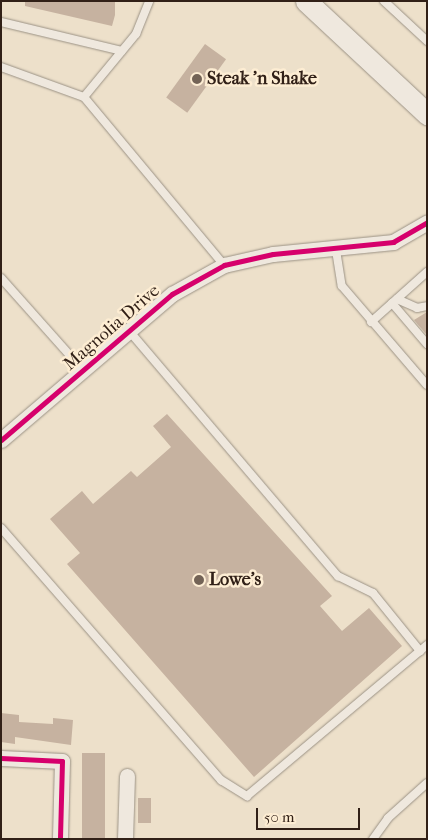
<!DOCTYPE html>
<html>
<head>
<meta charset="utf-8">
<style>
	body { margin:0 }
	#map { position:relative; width:428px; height:840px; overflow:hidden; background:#ede0ca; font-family:"IM FELL French Canon",serif }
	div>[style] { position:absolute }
	.building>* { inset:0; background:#c6b2a0; transform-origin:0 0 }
	.roads { filter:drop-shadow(0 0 1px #9b9285) drop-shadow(0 0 1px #9b9285) }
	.service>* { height:8px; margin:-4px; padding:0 4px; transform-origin:4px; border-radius:4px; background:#efe8de }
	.minor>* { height:15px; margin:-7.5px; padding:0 7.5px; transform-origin:7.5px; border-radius:7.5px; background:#efe8de }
	.secondary>* { height:21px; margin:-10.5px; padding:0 10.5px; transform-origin:10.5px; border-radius:10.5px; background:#efe8de }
	.cycleway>* { height:5px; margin:-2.5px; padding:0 2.5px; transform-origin:2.5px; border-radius:2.5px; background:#d6006c }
	.dots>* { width:14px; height:14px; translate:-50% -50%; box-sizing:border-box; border:2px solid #fdedd3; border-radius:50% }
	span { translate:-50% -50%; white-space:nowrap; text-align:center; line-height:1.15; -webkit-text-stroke:5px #fdedd3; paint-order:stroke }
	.poi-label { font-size:18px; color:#312017; font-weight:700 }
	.left { translate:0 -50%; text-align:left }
	.street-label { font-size:18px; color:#312017 }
	.frame { position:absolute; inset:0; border:2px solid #312017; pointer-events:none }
	.scale { position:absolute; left:256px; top:808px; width:104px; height:22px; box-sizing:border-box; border:2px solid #312017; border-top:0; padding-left:6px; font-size:15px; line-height:18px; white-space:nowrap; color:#312017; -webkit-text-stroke:4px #fdedd3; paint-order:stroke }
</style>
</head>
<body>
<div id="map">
	<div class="building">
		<i style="clip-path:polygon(25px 1px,115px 1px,115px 15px,112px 26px,25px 6px)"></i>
		<i style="left:205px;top:44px;width:26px;height:66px;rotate:36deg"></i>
		<i style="clip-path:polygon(427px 312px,427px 335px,414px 320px)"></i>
		<i style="clip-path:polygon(167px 414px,332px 596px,320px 606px,342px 631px,369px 608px,402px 646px,254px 777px,67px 564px,80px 553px,50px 519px,82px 491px,93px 504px,131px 471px,137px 477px,171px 447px,153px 426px)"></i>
		<i style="clip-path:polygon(1px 713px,19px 715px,19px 722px,53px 724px,53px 718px,73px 720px,71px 745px,15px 737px,15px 744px,1px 742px)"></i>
		<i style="left:82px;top:753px;width:23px;height:86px"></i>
		<i style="left:138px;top:798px;width:13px;height:25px"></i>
	</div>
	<div class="roads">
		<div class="service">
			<i style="left:384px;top:1px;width:59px;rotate:42.9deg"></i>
			<i style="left:1px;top:22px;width:124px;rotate:13.5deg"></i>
			<i style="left:1px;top:67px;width:88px;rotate:19.9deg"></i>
			<i style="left:84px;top:97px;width:219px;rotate:50.2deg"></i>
			<i style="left:84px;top:97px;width:82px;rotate:-50.5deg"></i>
			<i style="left:136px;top:34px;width:35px;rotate:-68deg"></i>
			<i style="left:336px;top:250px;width:36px;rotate:81deg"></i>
			<i style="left:342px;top:286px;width:130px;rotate:49.4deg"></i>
			<i style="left:1px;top:278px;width:125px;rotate:48.3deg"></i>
			<i style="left:397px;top:299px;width:22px;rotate:24deg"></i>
			<i style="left:417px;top:308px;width:10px;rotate:-11deg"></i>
			<i style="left:392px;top:303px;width:54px;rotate:49.5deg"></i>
			<i style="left:371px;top:322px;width:75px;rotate:-41.8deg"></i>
			<i style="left:130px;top:332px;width:321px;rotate:49.6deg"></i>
			<i style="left:338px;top:576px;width:39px;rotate:26deg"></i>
			<i style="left:373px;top:593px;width:75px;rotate:51deg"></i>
			<i style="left:1px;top:528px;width:335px;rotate:48.9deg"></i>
			<i style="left:221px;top:780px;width:31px;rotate:32deg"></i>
			<i style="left:247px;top:796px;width:235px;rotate:-40deg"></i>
			<i style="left:373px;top:839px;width:26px;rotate:-54deg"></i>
			<i style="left:388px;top:818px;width:52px;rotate:-41.9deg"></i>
		</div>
		<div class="minor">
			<i style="left:1px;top:440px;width:225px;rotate:-40.5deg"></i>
			<i style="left:172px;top:294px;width:60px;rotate:-29.1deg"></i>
			<i style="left:224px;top:265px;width:50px;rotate:-12.7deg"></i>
			<i style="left:273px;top:254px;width:121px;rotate:-5.7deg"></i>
			<i style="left:393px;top:242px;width:39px;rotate:-30deg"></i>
			<i style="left:1px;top:758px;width:61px;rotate:2.8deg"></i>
			<i style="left:62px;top:761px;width:78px;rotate:91.5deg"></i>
			<i style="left:125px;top:839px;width:63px;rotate:-88.2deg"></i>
		</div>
		<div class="secondary">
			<i style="left:306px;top:1px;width:166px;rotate:43deg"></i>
		</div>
	</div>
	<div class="cycleway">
		<i style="left:1px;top:440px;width:225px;rotate:-40.5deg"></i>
		<i style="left:172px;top:294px;width:60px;rotate:-29.1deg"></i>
		<i style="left:224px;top:265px;width:50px;rotate:-12.7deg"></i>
		<i style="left:273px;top:254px;width:121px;rotate:-5.7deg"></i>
		<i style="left:393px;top:242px;width:39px;rotate:-30deg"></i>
		<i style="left:1px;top:758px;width:61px;rotate:2.8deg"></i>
		<i style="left:62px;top:761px;width:78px;rotate:91.5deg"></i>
	</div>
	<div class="dots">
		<i style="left:197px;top:79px;background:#736356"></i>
		<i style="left:199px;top:580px;background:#736356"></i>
	</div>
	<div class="poi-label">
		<span class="left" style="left:207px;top:79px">Steak 'n Shake</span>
		<span class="left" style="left:209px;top:580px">Lowe's</span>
	</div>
	<div class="street-label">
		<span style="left:112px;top:328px;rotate:-41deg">Magnolia Drive</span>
	</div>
	<div class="frame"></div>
	<div class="scale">50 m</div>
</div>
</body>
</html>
